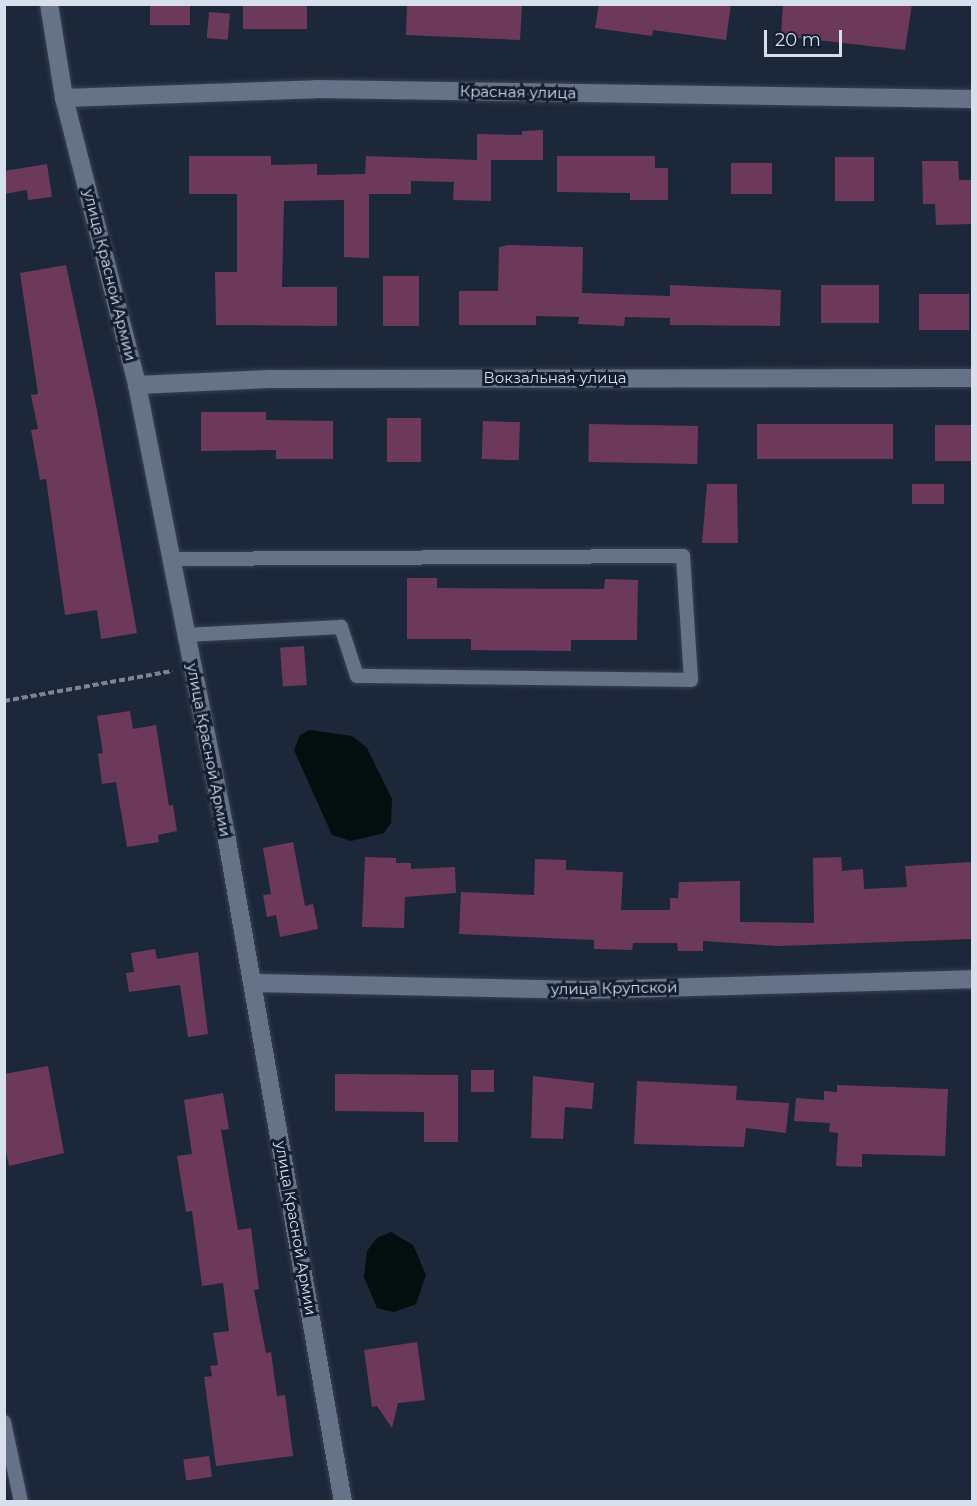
<!DOCTYPE html>
<html>
<head>
<meta charset="utf-8">
<style>
	body { margin:0 }
	#map { position:relative; width:977px; height:1506px; overflow:hidden; background:#1c273a; font-family:Montserrat,sans-serif }
	div>[style] { position:absolute }
	.water>* { inset:0; background:#040e0f }
	.building>* { inset:0; background:#6d395b; transform-origin:0 0 }
	.path>* { height:4px; margin-top:-2px; transform-origin:0; background:repeating-linear-gradient(90deg,#7c8494 0 6px,transparent 0 9px) }
	.roads { filter:drop-shadow(0 0 2px #384151) drop-shadow(0 0 2px #384151) }
	.lane>* { height:14px; margin:-7px; padding:0 7px; transform-origin:7px; border-radius:7px; background:#657288 }
	.street>* { height:18px; margin:-9px; padding:0 9px; transform-origin:9px; border-radius:9px; background:#657288 }
	span { translate:-50% -50%; white-space:nowrap; text-align:center; line-height:1.15; -webkit-text-stroke:6px #121d2f; paint-order:stroke }
	.street-label { font-size:15px; color:#d8dfec }
	.frame { position:absolute; inset:0; border:6px solid #d8dfec; pointer-events:none }
	.scale { position:absolute; left:764px; top:30px; width:78px; height:27px; box-sizing:border-box; border:3px solid #d8dfec; border-top:0; padding-left:8px; font-size:18px; line-height:21px; white-space:nowrap; color:#d8dfec; -webkit-text-stroke:4px #121d2f; paint-order:stroke }
</style>
</head>
<body>
<div id="map">
	<div class="water">
		<i style="clip-path:polygon(310px 730px,352px 736px,367px 748px,392px 799px,391px 823px,384px 833px,351px 841px,332px 835px,294px 750px,300px 735px)"></i>
		<i style="clip-path:polygon(391px 1232px,413px 1245px,426px 1275px,416px 1304px,394px 1312px,377px 1308px,364px 1277px,367px 1251px,377px 1238px)"></i>
	</div>
	<div class="building">
		<i style="left:150px;top:4px;width:40px;height:21px"></i>
		<i style="left:243px;top:4px;width:64px;height:25px"></i>
		<i style="clip-path:polygon(407px 4px,522px 4px,520px 40px,406px 35px)"></i>
		<i style="clip-path:polygon(599px 4px,731px 4px,726px 40px,653px 30px,652px 36px,595px 28px)"></i>
		<i style="clip-path:polygon(783px 4px,912px 4px,905px 50px,781px 36px)"></i>
		<i style="left:209px;top:12px;width:21px;height:26px;rotate:5deg"></i>
		<i style="clip-path:polygon(543px 130px,543px 160px,491px 160px,491px 201px,453px 200px,454px 182px,411px 181px,411px 194px,369px 194px,369px 258px,344px 257px,344px 200px,284px 201px,282px 287px,337px 287px,337px 326px,216px 325px,215px 272px,237px 272px,237px 194px,189px 194px,189px 156px,271px 156px,271px 165px,317px 164px,317px 175px,365px 174px,366px 156px,477px 160px,477px 134px,522px 135px,522px 131px)"></i>
		<i style="clip-path:polygon(557px 156px,655px 156px,655px 168px,668px 168px,668px 200px,630px 200px,630px 193px,557px 192px)"></i>
		<i style="left:835px;top:157px;width:39px;height:44px"></i>
		<i style="clip-path:polygon(922px 161px,958px 161px,959px 180px,972px 180px,972px 224px,936px 225px,935px 204px,923px 204px)"></i>
		<i style="left:731px;top:163px;width:41px;height:31px"></i>
		<i style="clip-path:polygon(47px 164px,52px 197px,28px 200px,27px 190px,4px 194px,4px 171px)"></i>
		<i style="clip-path:polygon(508px 245px,583px 247px,582px 293px,670px 296px,670px 285px,781px 290px,780px 326px,670px 325px,670px 318px,625px 317px,624px 326px,578px 324px,579px 317px,536px 316px,536px 325px,459px 325px,459px 291px,498px 291px,499px 247px)"></i>
		<i style="clip-path:polygon(66px 265px,97px 410px,137px 633px,101px 639px,97px 610px,65px 615px,46px 479px,40px 480px,31px 430px,38px 429px,31px 395px,38px 394px,20px 273px)"></i>
		<i style="left:383px;top:276px;width:36px;height:50px"></i>
		<i style="left:821px;top:285px;width:58px;height:38px"></i>
		<i style="left:919px;top:294px;width:50px;height:36px"></i>
		<i style="clip-path:polygon(201px 412px,266px 412px,266px 420px,333px 421px,333px 459px,276px 459px,276px 450px,201px 451px)"></i>
		<i style="left:387px;top:418px;width:34px;height:44px"></i>
		<i style="left:483px;top:421px;width:37px;height:38px;rotate:2deg"></i>
		<i style="left:589px;top:424px;width:109px;height:38px;rotate:1deg"></i>
		<i style="left:757px;top:424px;width:136px;height:35px"></i>
		<i style="left:935px;top:425px;width:37px;height:36px"></i>
		<i style="clip-path:polygon(707px 484px,737px 484px,738px 543px,702px 543px)"></i>
		<i style="left:912px;top:484px;width:32px;height:20px"></i>
		<i style="clip-path:polygon(407px 578px,437px 578px,437px 588px,604px 589px,605px 579px,638px 580px,637px 640px,571px 640px,571px 651px,471px 650px,471px 639px,407px 639px)"></i>
		<i style="left:304px;top:646px;width:39px;height:24px;rotate:86deg"></i>
		<i style="clip-path:polygon(130px 711px,133px 729px,156px 725px,169px 806px,173px 805px,177px 831px,158px 835px,159px 842px,127px 847px,116px 782px,102px 784px,98px 754px,103px 753px,97px 716px)"></i>
		<i style="clip-path:polygon(293px 842px,305px 906px,313px 904px,318px 929px,280px 937px,276px 915px,267px 917px,263px 895px,271px 894px,263px 848px)"></i>
		<i style="clip-path:polygon(365px 857px,396px 858px,396px 863px,411px 863px,411px 869px,455px 867px,456px 893px,405px 897px,404px 928px,362px 927px)"></i>
		<i style="clip-path:polygon(841px 857px,842px 871px,863px 869px,864px 889px,907px 887px,905px 866px,972px 862px,972px 939px,779px 946px,703px 941px,703px 951px,678px 951px,677px 943px,633px 943px,632px 950px,594px 949px,594px 940px,459px 934px,461px 892px,534px 895px,535px 859px,566px 860px,566px 870px,623px 872px,621px 910px,670px 910px,670px 898px,678px 898px,679px 882px,740px 881px,740px 922px,814px 923px,813px 858px)"></i>
		<i style="clip-path:polygon(155px 949px,157px 959px,198px 952px,208px 1034px,188px 1037px,180px 985px,129px 992px,126px 973px,134px 972px,131px 953px)"></i>
		<i style="clip-path:polygon(48px 1066px,64px 1153px,9px 1166px,4px 1143px,4px 1074px)"></i>
		<i style="left:471px;top:1070px;width:23px;height:22px"></i>
		<i style="clip-path:polygon(335px 1074px,458px 1075px,458px 1142px,424px 1142px,424px 1112px,335px 1111px)"></i>
		<i style="clip-path:polygon(533px 1076px,594px 1083px,592px 1109px,565px 1107px,563px 1139px,531px 1138px)"></i>
		<i style="clip-path:polygon(637px 1081px,737px 1086px,736px 1100px,789px 1103px,786px 1133px,746px 1128px,744px 1147px,634px 1144px)"></i>
		<i style="clip-path:polygon(837px 1085px,948px 1089px,945px 1156px,862px 1154px,862px 1167px,836px 1166px,838px 1133px,829px 1132px,830px 1123px,794px 1121px,796px 1098px,824px 1100px,824px 1091px,837px 1092px)"></i>
		<i style="clip-path:polygon(223px 1093px,229px 1129px,221px 1130px,238px 1230px,251px 1228px,259px 1289px,254px 1290px,266px 1353px,271px 1352px,277px 1396px,285px 1395px,293px 1456px,216px 1466px,204px 1377px,212px 1376px,210px 1366px,218px 1365px,213px 1333px,229px 1331px,223px 1283px,202px 1286px,192px 1211px,186px 1212px,177px 1156px,192px 1154px,184px 1100px)"></i>
		<i style="clip-path:polygon(417px 1342px,425px 1400px,398px 1403px,392px 1428px,377px 1406px,372px 1407px,364px 1350px)"></i>
		<i style="left:209px;top:1456px;width:21px;height:26px;rotate:82deg"></i>
	</div>
	<div class="path">
		<i style="left:4px;top:701px;width:171px;rotate:-10.1deg"></i>
	</div>
	<div class="roads">
		<div class="lane">
			<i style="left:171px;top:559px;width:512px;rotate:-0.34deg"></i>
			<i style="left:683px;top:556px;width:124px;rotate:86.3deg"></i>
			<i style="left:691px;top:680px;width:334px;rotate:-179.3deg"></i>
			<i style="left:357px;top:676px;width:52px;rotate:-108.1deg"></i>
			<i style="left:341px;top:627px;width:156px;rotate:177.1deg"></i>
			<i style="left:4px;top:1422px;width:82px;rotate:78deg"></i>
		</div>
		<div class="street">
			<i style="left:49px;top:4px;width:95px;rotate:80.9deg"></i>
			<i style="left:64px;top:98px;width:296px;rotate:75.7deg"></i>
			<i style="left:137px;top:385px;width:464px;rotate:78.8deg"></i>
			<i style="left:227px;top:840px;width:672px;rotate:80.06deg"></i>
			<i style="left:64px;top:98px;width:252px;rotate:-2deg"></i>
			<i style="left:316px;top:89px;width:656px;rotate:0.87deg"></i>
			<i style="left:137px;top:385px;width:133px;rotate:-2.6deg"></i>
			<i style="left:270px;top:379px;width:702px;rotate:-0.08deg"></i>
			<i style="left:255px;top:983px;width:330px;rotate:1.2deg"></i>
			<i style="left:585px;top:990px;width:387px;rotate:-1.6deg"></i>
		</div>
	</div>
	<div class="street-label">
		<span style="left:518px;top:92px;rotate:1deg">Красная улица</span>
		<span style="left:110px;top:275px;rotate:76deg">улица Красной Армии</span>
		<span style="left:555px;top:378px">Вокзальная улица</span>
		<span style="left:209px;top:750px;rotate:79deg">улица Красной Армии</span>
		<span style="left:614px;top:988px;rotate:-1deg">улица Крупской</span>
		<span style="left:296px;top:1228px;rotate:80deg">улица Красной Армии</span>
	</div>
	<div class="frame"></div>
	<div class="scale">20 m</div>
</div>
</body>
</html>
